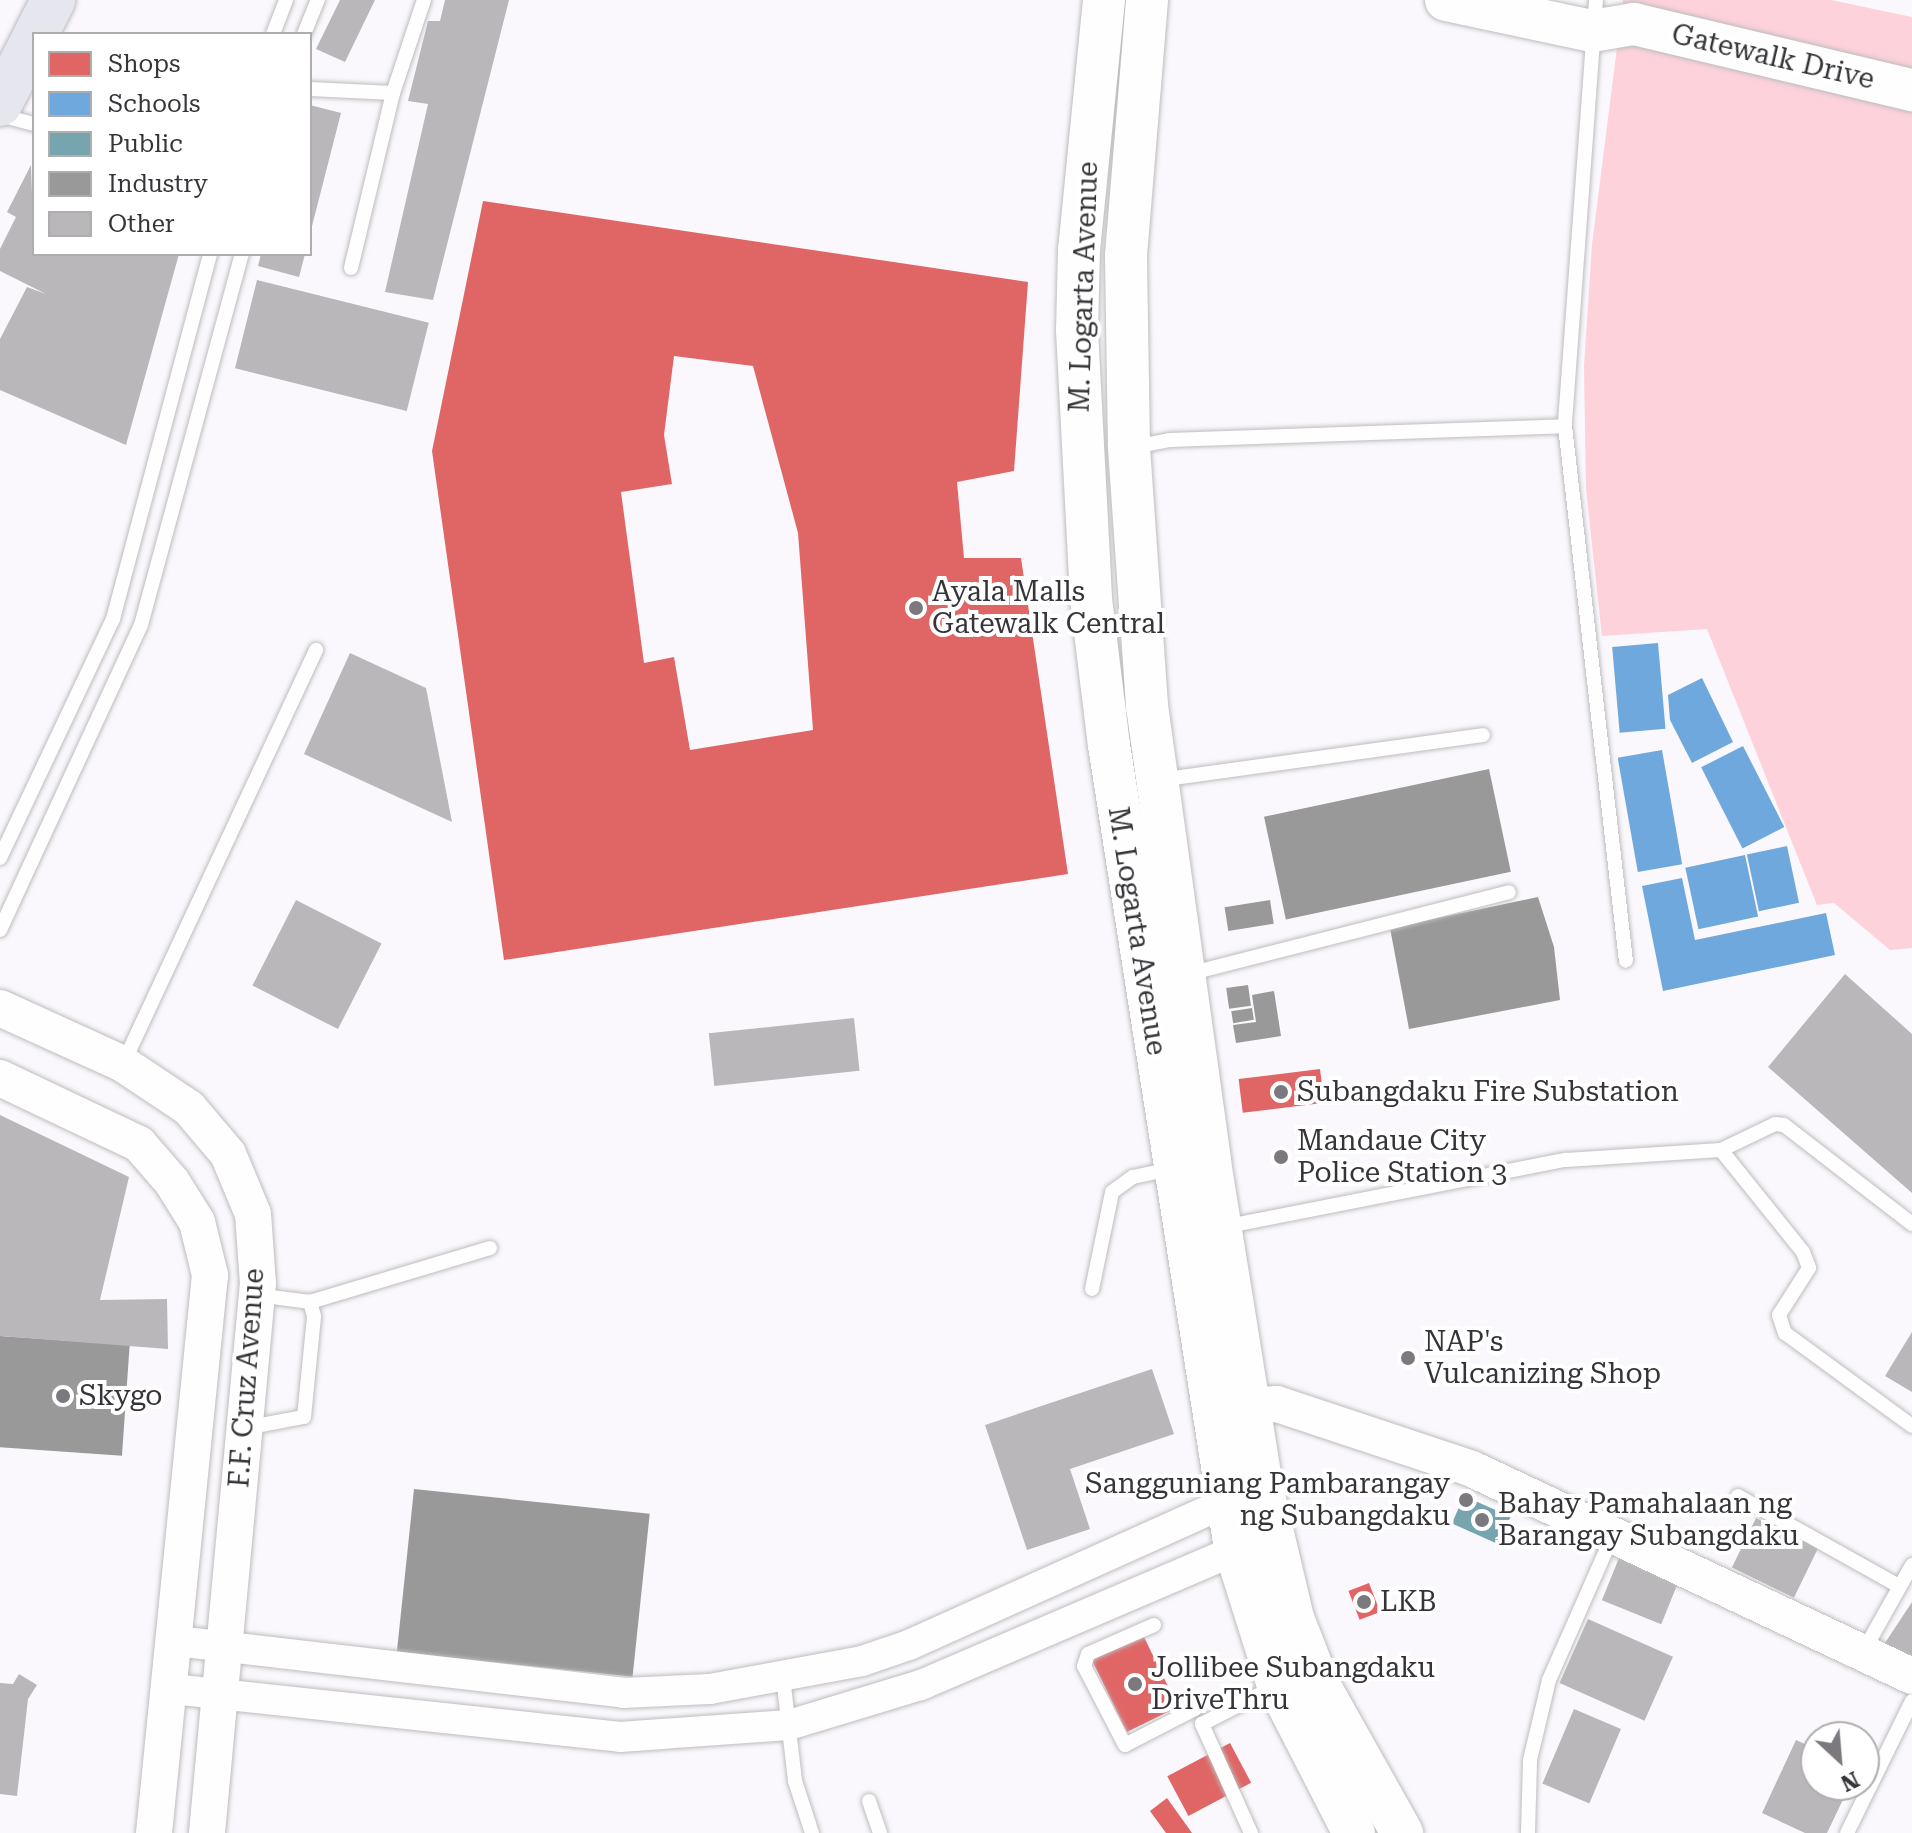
<!DOCTYPE html>
<html>
<head>
<meta charset="utf-8">
<style>
	body { margin:0 }
	#map { position:relative; width:1912px; height:1833px; overflow:hidden; background:#faf8fc; font-family:"Roboto Serif",serif }
	div>[style] { position:absolute }
	.green>* { inset:0; background:#fdd2da }
	.shops>* { inset:0; background:#e06666; transform-origin:0 0 }
	.schools>* { inset:0; background:#6fa8dc; transform-origin:0 0 }
	.public>* { inset:0; background:#76a5af; transform-origin:0 0 }
	.industry>* { inset:0; background:#999; transform-origin:0 0 }
	.building>* { inset:0; background:#b9b7b9; transform-origin:0 0 }
	.roads { filter:drop-shadow(0 0 2px #bdbcbe) drop-shadow(0 0 2px #bdbcbe) }
	.service>* { height:14px; margin:-7px; padding:0 7px; transform-origin:7px; border-radius:7px; background:#fefeff }
	.minor>* { height:30px; margin:-15px; padding:0 15px; transform-origin:15px; border-radius:15px; background:#fefeff }
	.tertiary>* { height:36px; margin:-18px; padding:0 18px; transform-origin:18px; border-radius:18px; background:#fefeff }
	.secondary>* { height:42px; margin:-21px; padding:0 21px; transform-origin:21px; border-radius:21px; background:#fefeff }
	.trunk>* { height:44px; margin:-22px; padding:0 22px; transform-origin:22px; border-radius:22px; background:#e5e6ee }
	.dots>* { width:22px; height:22px; translate:-50% -50%; box-sizing:border-box; border:4px solid #fff; border-radius:50% }
	span { translate:-50% -50%; white-space:nowrap; text-align:center; line-height:1.15; -webkit-text-stroke:8px #fff; paint-order:stroke }
	.street-label { font-size:28px; color:#363438 }
	.poi-label { font-size:28px; color:#363438 }
	.left { translate:0 -50%; text-align:left }
	.right { translate:-100% -50%; text-align:right }
	.legend { position:absolute; left:32px; top:32px; width:280px; height:224px; box-sizing:border-box; background:#fff; border:2px solid #afaeaf; margin:0; padding:10px 14px; list-style:none; font-size:24px; color:#363438 }
	.legend li { display:flex; align-items:center; gap:16px; height:40px }
	.legend b { width:40px; border:2px solid #afaeaf }
	.north { position:absolute; left:1800px; top:1721px; width:80px; height:80px; box-sizing:border-box; background:#fff; border:2px solid #afaeaf; border-radius:50%; rotate:154deg; font-size:22px; font-weight:700; line-height:32px; text-align:center; color:#363438 }
	.north::after { content:''; display:block; margin:auto; width:28px; height:36px; background:#7b797d; clip-path:polygon(50% 0,100% 100%,50% 72%,0 100%) }
</style>
</head>
<body>
<div id="map">
	<div class="green">
		<i style="clip-path:polygon(1623px 0,1831px 0,1912px 17px,1912px 948px,1890px 950px,1834px 903px,1817px 905px,1707px 629px,1602px 636px,1586px 489px,1584px 366px,1592px 245px)"></i>
	</div>
	<div class="shops">
		<i style="clip-path:polygon(evenodd,483px 201px,1028px 282px,1014px 471px,957px 482px,964px 558px,1021px 558px,1068px 874px,504px 960px,432px 451px,483px 201px,674px 356px,753px 366px,798px 533px,813px 730px,690px 750px,674px 657px,644px 663px,621px 492px,672px 484px,664px 435px,674px 356px)"></i>
		<i style="left:1320px;top:1069px;width:34px;height:82px;rotate:83deg"></i>
		<i style="left:1369px;top:1583px;width:31px;height:22px;rotate:69deg"></i>
		<i style="left:1143px;top:1635px;width:80px;height:57px;rotate:64deg"></i>
		<i style="left:1230px;top:1743px;width:45px;height:71px;rotate:62deg"></i>
		<i style="clip-path:polygon(1167px 1798px,1192px 1833px,1166px 1833px,1150px 1811px)"></i>
	</div>
	<div class="schools">
		<i style="left:1658px;top:643px;width:86px;height:46px;rotate:85deg"></i>
		<i style="clip-path:polygon(1702px 678px,1733px 742px,1692px 763px,1670px 720px,1668px 695px)"></i>
		<i style="left:1743px;top:746px;width:91px;height:47px;rotate:63deg"></i>
		<i style="left:1662px;top:750px;width:116px;height:45px;rotate:80deg"></i>
		<i style="left:1787px;top:846px;width:58px;height:41px;rotate:78deg"></i>
		<i style="left:1745px;top:855px;width:63px;height:61px;rotate:78deg"></i>
		<i style="clip-path:polygon(1682px 878px,1695px 940px,1826px 913px,1835px 955px,1663px 991px,1642px 886px)"></i>
	</div>
	<div class="public">
		<i style="left:1464px;top:1496px;width:51px;height:30px;rotate:24deg"></i>
	</div>
	<div class="industry">
		<i style="left:1489px;top:769px;width:105px;height:230px;rotate:78deg"></i>
		<i style="clip-path:polygon(1538px 897px,1554px 947px,1560px 1000px,1409px 1029px,1390px 928px)"></i>
		<i style="left:1270px;top:900px;width:24px;height:46px;rotate:81deg"></i>
		<i style="left:1248px;top:985px;width:21px;height:22px;rotate:82deg"></i>
		<i style="clip-path:polygon(1274px 991px,1281px 1036px,1236px 1043px,1233px 1025px,1256px 1022px,1252px 995px)"></i>
		<i style="left:1252px;top:1008px;width:12px;height:21px;rotate:81deg"></i>
		<i style="left:0;top:1336px;width:130px;height:111px;rotate:4deg"></i>
		<i style="left:414px;top:1489px;width:237px;height:164px;rotate:6deg"></i>
	</div>
	<div class="building">
		<i style="clip-path:polygon(340px 0,375px 0,345px 62px,316px 49px)"></i>
		<i style="clip-path:polygon(445px 0,509px 0,433px 300px,385px 292px,428px 104px,408px 101px,428px 21px,440px 21px)"></i>
		<i style="clip-path:polygon(310px 105px,341px 113px,311px 230px,310px 230px)"></i>
		<i style="clip-path:polygon(31px 165px,34px 254px,179px 254px,126px 445px,0 390px,0 339px,27px 287px,46px 294px,0 271px,0 249px,16px 217px,7px 212px)"></i>
		<i style="clip-path:polygon(261px 254px,305px 254px,299px 277px,258px 266px)"></i>
		<i style="left:257px;top:280px;width:177px;height:91px;rotate:14deg"></i>
		<i style="clip-path:polygon(350px 653px,426px 688px,452px 822px,304px 754px)"></i>
		<i style="left:296px;top:900px;width:96px;height:96px;rotate:27deg"></i>
		<i style="clip-path:polygon(1845px 974px,1912px 1034px,1912px 1193px,1768px 1067px)"></i>
		<i style="left:854px;top:1018px;width:53px;height:146px;rotate:84deg"></i>
		<i style="clip-path:polygon(0 1115px,129px 1177px,100px 1300px,167px 1299px,168px 1349px,0 1336px)"></i>
		<i style="clip-path:polygon(1912px 1332px,1912px 1392px,1885px 1376px)"></i>
		<i style="clip-path:polygon(1152px 1369px,1174px 1434px,1070px 1469px,1090px 1529px,1027px 1550px,985px 1425px)"></i>
		<i style="left:1756px;top:1518px;width:69px;height:55px;rotate:26deg"></i>
		<i style="left:1621px;top:1553px;width:64px;height:51px;rotate:22deg"></i>
		<i style="clip-path:polygon(1912px 1602px,1912px 1662px,1883px 1646px)"></i>
		<i style="left:1588px;top:1619px;width:93px;height:70px;rotate:24deg"></i>
		<i style="clip-path:polygon(19px 1674px,37px 1685px,28px 1699px,17px 1796px,0 1794px,0 1683px,13px 1684px)"></i>
		<i style="left:1574px;top:1709px;width:51px;height:81px;rotate:23deg"></i>
		<i style="clip-path:polygon(1796px 1740px,1816px 1749px,1816px 1785px,1850px 1785px,1827px 1833px,1805px 1833px,1762px 1813px)"></i>
	</div>
	<div class="roads">
		<div class="service">
			<i style="left:1596px;top:0;width:427px;rotate:94.2deg"></i>
			<i style="left:1565px;top:426px;width:538px;rotate:83.5deg"></i>
			<i style="left:273px;top:34px;width:36px;rotate:-69deg"></i>
			<i style="left:304px;top:34px;width:37px;rotate:-68deg"></i>
			<i style="left:310px;top:89px;width:83px;rotate:2.8deg"></i>
			<i style="left:0;top:115px;width:35px;rotate:15deg"></i>
			<i style="left:351px;top:268px;width:180px;rotate:-76.5deg"></i>
			<i style="left:393px;top:93px;width:98px;rotate:-71.6deg"></i>
			<i style="left:1134px;top:447px;width:37px;rotate:-11deg"></i>
			<i style="left:1170px;top:440px;width:395px;rotate:-2deg"></i>
			<i style="left:1159px;top:780px;width:327px;rotate:-7.9deg"></i>
			<i style="left:0;top:858px;width:264px;rotate:-64.7deg"></i>
			<i style="left:113px;top:619px;width:378px;rotate:-75.1deg"></i>
			<i style="left:0;top:930px;width:336px;rotate:-65.2deg"></i>
			<i style="left:141px;top:625px;width:385px;rotate:-74.8deg"></i>
			<i style="left:1188px;top:974px;width:331px;rotate:-14.3deg"></i>
			<i style="left:123px;top:1064px;width:457px;rotate:-65deg"></i>
			<i style="left:1721px;top:1150px;width:131px;rotate:51.2deg"></i>
			<i style="left:1803px;top:1252px;width:17px;rotate:69deg"></i>
			<i style="left:1809px;top:1268px;width:56px;rotate:122.6deg"></i>
			<i style="left:1779px;top:1315px;width:19px;rotate:72deg"></i>
			<i style="left:1785px;top:1333px;width:157px;rotate:36.2deg"></i>
			<i style="left:1223px;top:1227px;width:349px;rotate:-11.1deg"></i>
			<i style="left:1566px;top:1160px;width:155px;rotate:-3.7deg"></i>
			<i style="left:1721px;top:1150px;width:60px;rotate:-25.7deg"></i>
			<i style="left:1775px;top:1124px;width:9px;rotate:6deg"></i>
			<i style="left:1784px;top:1125px;width:162px;rotate:37.7deg"></i>
			<i style="left:1092px;top:1289px;width:99px;rotate:-78.3deg"></i>
			<i style="left:1112px;top:1192px;width:26px;rotate:-36deg"></i>
			<i style="left:1133px;top:1177px;width:39px;rotate:-12deg"></i>
			<i style="left:310px;top:1302px;width:188px;rotate:-16.7deg"></i>
			<i style="left:245px;top:1428px;width:60px;rotate:-10.6deg"></i>
			<i style="left:304px;top:1417px;width:101px;rotate:-84.3deg"></i>
			<i style="left:314px;top:1316px;width:15px;rotate:-106deg"></i>
			<i style="left:310px;top:1302px;width:53px;rotate:-172.5deg"></i>
			<i style="left:1738px;top:1496px;width:184px;rotate:29.2deg"></i>
			<i style="left:1154px;top:1625px;width:72px;rotate:156.3deg"></i>
			<i style="left:1088px;top:1654px;width:13px;rotate:108deg"></i>
			<i style="left:1084px;top:1666px;width:89px;rotate:62.6deg"></i>
			<i style="left:1125px;top:1745px;width:79px;rotate:-27.2deg"></i>
			<i style="left:1863px;top:1652px;width:100px;rotate:-60.6deg"></i>
			<i style="left:783px;top:1677px;width:105px;rotate:83.4deg"></i>
			<i style="left:795px;top:1781px;width:55px;rotate:71.9deg"></i>
			<i style="left:869px;top:1801px;width:34px;rotate:71deg"></i>
			<i style="left:1251px;top:1833px;width:120px;rotate:-114.2deg"></i>
			<i style="left:1202px;top:1724px;width:81px;rotate:-27.2deg"></i>
			<i style="left:1528px;top:1833px;width:73px;rotate:-88.4deg"></i>
			<i style="left:1530px;top:1760px;width:82px;rotate:-76.6deg"></i>
			<i style="left:1549px;top:1680px;width:158px;rotate:-66.2deg"></i>
			<i style="left:1847px;top:1833px;width:147px;rotate:-63.8deg"></i>
		</div>
		<div class="minor">
			<i style="left:176px;top:1641px;width:450px;rotate:6.6deg"></i>
			<i style="left:623px;top:1693px;width:87px;rotate:-2.6deg"></i>
			<i style="left:710px;top:1689px;width:155px;rotate:-10.4deg"></i>
			<i style="left:862px;top:1661px;width:50px;rotate:-18.8deg"></i>
			<i style="left:909px;top:1645px;width:368px;rotate:-24.2deg"></i>
			<i style="left:172px;top:1689px;width:451px;rotate:6.1deg"></i>
			<i style="left:620px;top:1737px;width:169px;rotate:-4.1deg"></i>
			<i style="left:789px;top:1725px;width:138px;rotate:-16.9deg"></i>
			<i style="left:921px;top:1685px;width:360px;rotate:-23.2deg"></i>
		</div>
		<div class="tertiary">
			<i style="left:0;top:1008px;width:135px;rotate:24.5deg"></i>
			<i style="left:123px;top:1064px;width:79px;rotate:33.7deg"></i>
			<i style="left:189px;top:1108px;width:60px;rotate:49.7deg"></i>
			<i style="left:228px;top:1154px;width:65px;rotate:67.4deg"></i>
			<i style="left:253px;top:1214px;width:69px;rotate:85.9deg"></i>
			<i style="left:258px;top:1283px;width:552px;rotate:95.3deg"></i>
			<i style="left:0;top:1078px;width:154px;rotate:25.4deg"></i>
			<i style="left:139px;top:1144px;width:50px;rotate:49deg"></i>
			<i style="left:172px;top:1182px;width:47px;rotate:58deg"></i>
			<i style="left:197px;top:1222px;width:55px;rotate:76.2deg"></i>
			<i style="left:210px;top:1275px;width:561px;rotate:95.73deg"></i>
			<i style="left:1223px;top:1407px;width:54px;rotate:-3.2deg"></i>
			<i style="left:1277px;top:1404px;width:206px;rotate:18.4deg"></i>
			<i style="left:1472px;top:1469px;width:486px;rotate:25.2deg"></i>
		</div>
		<div class="secondary">
			<i style="left:1104px;top:0;width:251px;rotate:95.7deg"></i>
			<i style="left:1079px;top:250px;width:80px;rotate:91.4deg"></i>
			<i style="left:1077px;top:330px;width:269px;rotate:87deg"></i>
			<i style="left:1091px;top:599px;width:147px;rotate:83deg"></i>
			<i style="left:1109px;top:745px;width:814px;rotate:81.09deg"></i>
			<i style="left:1235px;top:1549px;width:143px;rotate:72.5deg"></i>
			<i style="left:1278px;top:1685px;width:166px;rotate:62.8deg"></i>
			<i style="left:1147px;top:0;width:257px;rotate:94.7deg"></i>
			<i style="left:1126px;top:256px;width:192px;rotate:89.1deg"></i>
			<i style="left:1129px;top:448px;width:259px;rotate:86deg"></i>
			<i style="left:1147px;top:706px;width:460px;rotate:82.1deg"></i>
			<i style="left:1210px;top:1162px;width:329px;rotate:80.9deg"></i>
			<i style="left:1262px;top:1487px;width:135px;rotate:76.7deg"></i>
			<i style="left:1293px;top:1618px;width:72px;rotate:68.8deg"></i>
			<i style="left:1319px;top:1685px;width:170px;rotate:60.7deg"></i>
			<i style="left:1446px;top:0;width:149px;rotate:12deg"></i>
			<i style="left:1592px;top:31px;width:43px;rotate:-9.5deg"></i>
			<i style="left:1634px;top:24px;width:286px;rotate:13.4deg"></i>
		</div>
		<div class="trunk">
			<i style="left:36px;top:34px;width:38px;rotate:-63deg"></i>
			<i style="left:0;top:104px;width:74px;rotate:-62.7deg"></i>
		</div>
	</div>
	<div class="dots">
		<i style="left:916px;top:608px;background:#7b797d"></i>
		<i style="left:1281px;top:1092px;background:#7b797d"></i>
		<i style="left:1281px;top:1157px;background:#7b797d"></i>
		<i style="left:1408px;top:1358px;background:#7b797d"></i>
		<i style="left:63px;top:1396px;background:#7b797d"></i>
		<i style="left:1466px;top:1500px;background:#7b797d"></i>
		<i style="left:1482px;top:1520px;background:#7b797d"></i>
		<i style="left:1364px;top:1602px;background:#7b797d"></i>
		<i style="left:1135px;top:1684px;background:#7b797d"></i>
	</div>
	<div class="street-label">
		<span style="left:1773px;top:57px;rotate:13deg">Gatewalk Drive</span>
		<span style="left:1084px;top:287px;rotate:-88deg">M. Logarta Avenue</span>
		<span style="left:1137px;top:931px;rotate:81deg">M. Logarta Avenue</span>
		<span style="left:247px;top:1378px;rotate:-86deg">F.F. Cruz Avenue</span>
	</div>
	<div class="poi-label">
		<span class="left" style="left:932px;top:608px">Ayala Malls<br>Gatewalk Central</span>
		<span class="left" style="left:1297px;top:1092px">Subangdaku Fire Substation</span>
		<span class="left" style="left:1297px;top:1157px">Mandaue City<br>Police Station 3</span>
		<span class="left" style="left:1424px;top:1358px">NAP's<br>Vulcanizing Shop</span>
		<span class="left" style="left:79px;top:1396px">Skygo</span>
		<span class="right" style="left:1450px;top:1500px">Sangguniang Pambarangay<br>ng Subangdaku</span>
		<span class="left" style="left:1498px;top:1520px">Bahay Pamahalaan ng<br>Barangay Subangdaku</span>
		<span class="left" style="left:1380px;top:1602px">LKB</span>
		<span class="left" style="left:1151px;top:1684px">Jollibee Subangdaku<br>DriveThru</span>
	</div>
	<ul class="legend">
	<li><b style="height:22px;background:#e06666"></b>Shops</li>
	<li><b style="height:22px;background:#6fa8dc"></b>Schools</li>
	<li><b style="height:22px;background:#76a5af"></b>Public</li>
	<li><b style="height:22px;background:#999"></b>Industry</li>
	<li><b style="height:22px;background:#b9b7b9"></b>Other</li>
	</ul>
	<div class="north">N</div>
</div>
</body>
</html>
